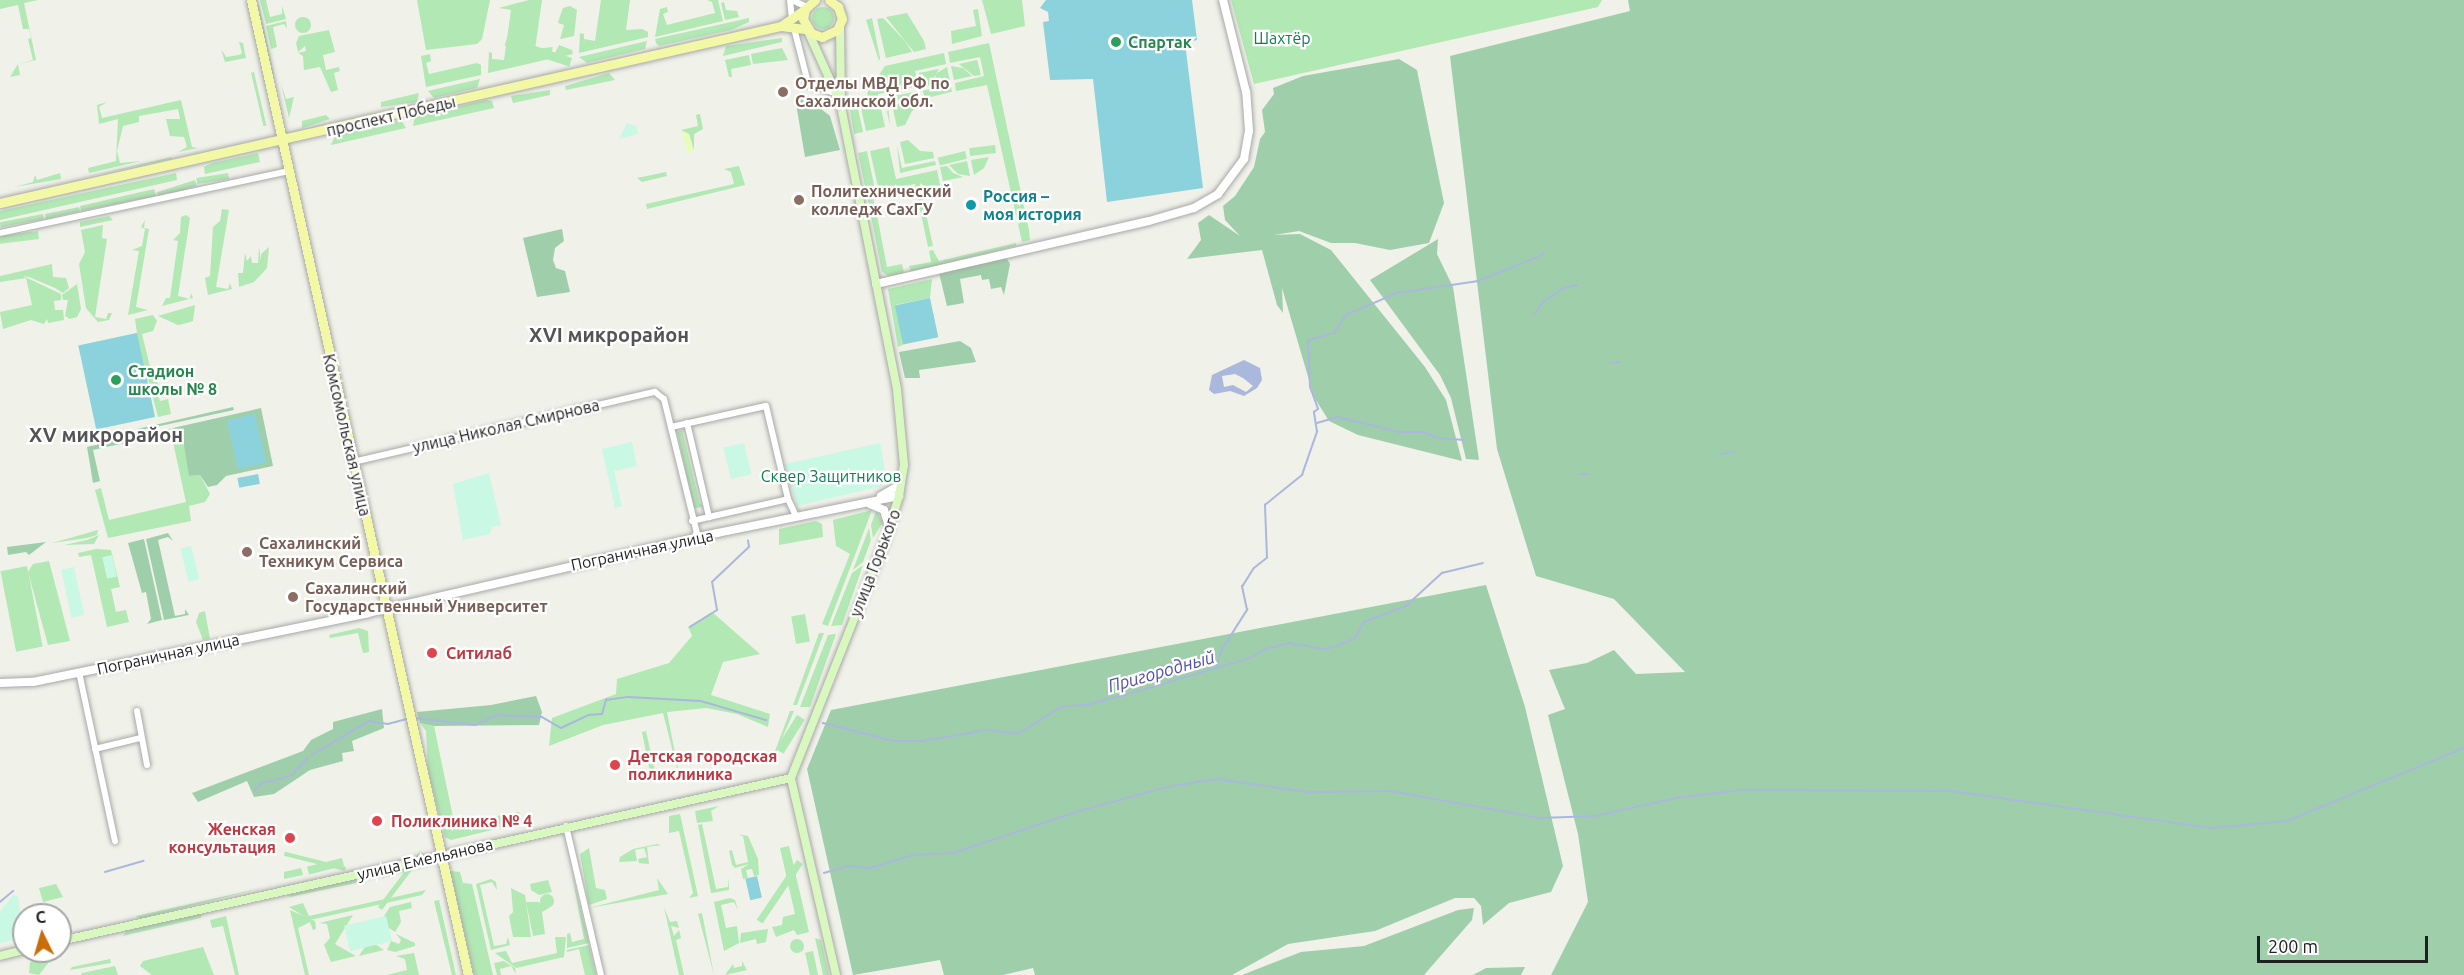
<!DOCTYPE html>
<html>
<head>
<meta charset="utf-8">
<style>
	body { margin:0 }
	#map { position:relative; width:2464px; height:975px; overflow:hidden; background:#f0f1e9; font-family:Ubuntu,sans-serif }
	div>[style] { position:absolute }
	.grass>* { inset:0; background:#b1e8b3; transform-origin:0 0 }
	.round { border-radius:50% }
	.forest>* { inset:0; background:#9fcfaa }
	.sand>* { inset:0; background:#e8fcbc }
	.park>* { inset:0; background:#c9f8e5; transform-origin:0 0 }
	.pitch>* { inset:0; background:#8bd2dc; transform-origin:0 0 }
	.water>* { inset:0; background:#abb8dd }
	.stream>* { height:1.5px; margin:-0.75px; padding:0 0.75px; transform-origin:0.75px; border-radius:0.75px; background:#abb8dd }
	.roads { filter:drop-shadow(0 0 2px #a8a8a8) drop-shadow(0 0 2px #a8a8a8) }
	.minor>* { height:6px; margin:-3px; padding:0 3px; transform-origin:3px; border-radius:3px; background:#fff }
	.tertiary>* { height:8px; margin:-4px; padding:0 4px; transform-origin:4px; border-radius:4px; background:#fff }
	.secondary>* { height:8px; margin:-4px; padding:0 4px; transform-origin:4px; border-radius:4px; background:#d8f8c0 }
	.primary>* { height:9px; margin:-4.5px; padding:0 4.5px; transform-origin:4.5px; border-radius:4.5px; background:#f2f8a6 }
	.dots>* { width:16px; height:16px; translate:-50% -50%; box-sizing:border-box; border:3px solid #fff; border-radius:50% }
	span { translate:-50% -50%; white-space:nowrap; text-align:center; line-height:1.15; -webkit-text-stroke:4.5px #fff; paint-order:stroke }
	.park-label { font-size:16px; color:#117e52 }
	.leisure-label { font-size:16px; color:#27864d; font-weight:700 }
	.left { translate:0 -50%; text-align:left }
	.education-label { font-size:16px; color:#785e54; font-weight:700 }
	.street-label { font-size:16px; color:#212121 }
	.culture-label { font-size:16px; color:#0d838f; font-weight:700 }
	.health-label { font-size:16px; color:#be3a42; font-weight:700 }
	.right { translate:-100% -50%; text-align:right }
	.water-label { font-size:18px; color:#5250af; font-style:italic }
	.quarter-label { font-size:20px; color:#545454; font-weight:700 }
	.north { position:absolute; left:12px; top:903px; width:60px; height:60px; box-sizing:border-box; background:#fff; border:2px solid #a6a6a6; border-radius:50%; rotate:355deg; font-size:16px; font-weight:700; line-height:24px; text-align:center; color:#212121 }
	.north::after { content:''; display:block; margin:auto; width:21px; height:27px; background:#ca6c08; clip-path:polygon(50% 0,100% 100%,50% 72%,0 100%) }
	.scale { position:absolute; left:2257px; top:936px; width:171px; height:27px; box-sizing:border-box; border:3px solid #212121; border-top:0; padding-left:8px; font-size:18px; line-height:21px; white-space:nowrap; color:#212121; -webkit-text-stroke:4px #fff; paint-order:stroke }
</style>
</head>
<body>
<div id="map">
	<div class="grass">
		<i style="clip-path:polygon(0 0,38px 0,24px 3px,36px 60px,18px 64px,20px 75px,10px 77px,18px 64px,33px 60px,28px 39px,31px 38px,29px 29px,23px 29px,18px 5px,0 9px)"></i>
		<i style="clip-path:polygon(260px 0,266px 0,270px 17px,282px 14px,282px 6px,286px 19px,266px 24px)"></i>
		<i style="clip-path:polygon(417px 0,490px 0,482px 39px,477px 44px,426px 50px)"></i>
		<i style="clip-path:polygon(529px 0,542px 0,535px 49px,553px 47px,549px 59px,488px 73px,489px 52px,492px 53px,492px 59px,504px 60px,511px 10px,499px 8px)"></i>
		<i style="clip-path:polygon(601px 0,630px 0,626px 30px,642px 29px,648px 32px,648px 37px,579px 53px,580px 33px,584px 34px,584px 39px,595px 41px)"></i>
		<i style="clip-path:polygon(707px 0,718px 0,723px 21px,655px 37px,660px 9px,667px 7px,668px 12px,663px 14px,667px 25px,715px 13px,712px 2px)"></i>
		<i style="clip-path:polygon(982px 0,1022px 0,1025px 26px,991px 34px)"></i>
		<i style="clip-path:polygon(1231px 0,1602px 0,1598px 7px,1254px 84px)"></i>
		<i style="clip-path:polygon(724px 2px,726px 10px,737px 11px,739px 17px,725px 20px,721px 3px)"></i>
		<i style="clip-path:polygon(259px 5px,274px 75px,273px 76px,257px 6px)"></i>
		<i style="clip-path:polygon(570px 6px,577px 10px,574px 36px,560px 39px,564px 25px,558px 23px,559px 19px,563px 8px)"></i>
		<i class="round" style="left:812px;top:7px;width:22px;height:22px"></i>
		<i style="clip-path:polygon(978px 9px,982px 36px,952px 44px,951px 31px,976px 26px,973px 10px)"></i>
		<i style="clip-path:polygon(907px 13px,924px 41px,926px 49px,914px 52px,886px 17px)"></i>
		<i class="round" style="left:295px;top:17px;width:16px;height:16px"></i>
		<i style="clip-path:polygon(749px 18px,749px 22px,731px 30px,659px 46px,656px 43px,655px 39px)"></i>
		<i style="clip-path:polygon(872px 18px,880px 58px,879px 61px,866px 20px)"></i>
		<i style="clip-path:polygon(883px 18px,905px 41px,912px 52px,886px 58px,877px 19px)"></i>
		<i style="clip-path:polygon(286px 21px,287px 29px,284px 24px,273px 27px,277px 47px,271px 49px,266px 26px)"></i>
		<i style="clip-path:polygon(329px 30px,335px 52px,323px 55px,326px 70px,339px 67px,340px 71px,334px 73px,338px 90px,331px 92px,320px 67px,304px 70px,303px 56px,298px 53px,306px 51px,305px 46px,298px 52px,296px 43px,299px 36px)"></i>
		<i style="clip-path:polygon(782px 38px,782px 42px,723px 56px,726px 46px)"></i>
		<i style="clip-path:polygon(647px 41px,645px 49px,587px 63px,579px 57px)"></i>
		<i style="clip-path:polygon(239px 42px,243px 43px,246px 58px,225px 62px,221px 49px,226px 57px,239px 55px,242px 53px)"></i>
		<i style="clip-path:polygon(989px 43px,1029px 230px,1030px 240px,1022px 242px,987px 85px,956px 91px,955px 83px,984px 76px,980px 57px,950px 63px,948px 52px)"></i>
		<i style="clip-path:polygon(559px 45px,572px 50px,573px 54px,552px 59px)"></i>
		<i style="clip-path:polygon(782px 48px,788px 60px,753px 64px,751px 54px)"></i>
		<i style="clip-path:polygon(944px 53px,946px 64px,915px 71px,918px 86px,878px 94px,885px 127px,866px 131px,861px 108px,870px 106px,867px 93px,885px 66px)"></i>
		<i style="clip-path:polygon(430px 54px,431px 61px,426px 63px,429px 74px,477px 63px,481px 65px,481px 75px,426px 87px,421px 56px)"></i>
		<i style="clip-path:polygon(749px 55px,751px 65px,731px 69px,732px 77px,729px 77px,725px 60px)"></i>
		<i style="left:572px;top:58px;width:9px;height:68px;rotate:108deg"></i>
		<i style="clip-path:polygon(977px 60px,981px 75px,974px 76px,959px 64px)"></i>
		<i style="clip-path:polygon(951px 66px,963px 68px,972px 76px,954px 80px)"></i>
		<i style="clip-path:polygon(947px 67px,950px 81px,932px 85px,937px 73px)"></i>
		<i style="clip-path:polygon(939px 69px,930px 85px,922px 87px,919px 73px)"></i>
		<i style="left:254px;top:72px;width:55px;height:3px;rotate:77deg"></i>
		<i style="clip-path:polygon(609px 73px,615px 80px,566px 90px,565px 86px)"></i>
		<i style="clip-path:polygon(480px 79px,477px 88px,434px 98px,428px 91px)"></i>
		<i style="clip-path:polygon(281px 84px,286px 99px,294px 97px,289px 118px)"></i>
		<i style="left:950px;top:84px;width:8px;height:28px;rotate:76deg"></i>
		<i style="clip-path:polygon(550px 90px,550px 95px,513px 103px,511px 96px)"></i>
		<i style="clip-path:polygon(919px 91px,920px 95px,888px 102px,890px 126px,884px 98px)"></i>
		<i style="clip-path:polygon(419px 93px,417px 102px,381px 107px,381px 102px)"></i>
		<i style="clip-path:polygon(921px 99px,923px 105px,912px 111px,905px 125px,897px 127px,892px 105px)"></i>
		<i style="clip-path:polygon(181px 100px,192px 147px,198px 148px,178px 152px,187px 147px,184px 137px,170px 136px,166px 119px,180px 119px,178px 109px,139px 116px,139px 122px,123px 126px,117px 151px,120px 163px,141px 161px,89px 173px,88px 168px,116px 161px,118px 119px,99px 124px,97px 105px,107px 102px,99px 107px,102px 118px)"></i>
		<i style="clip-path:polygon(486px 100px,492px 101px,494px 108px,413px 126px,415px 116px)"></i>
		<i style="clip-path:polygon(858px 109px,863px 132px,854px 134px,850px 110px)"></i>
		<i style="clip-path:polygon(700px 114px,703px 129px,694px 134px,694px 151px,689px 134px,681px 130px,698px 126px,696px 115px)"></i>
		<i style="clip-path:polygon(326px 115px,330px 119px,302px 128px,302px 121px)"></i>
		<i style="clip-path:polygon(401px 120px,406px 128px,331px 145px,335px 136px)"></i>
		<i style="clip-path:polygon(908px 140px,920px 151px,933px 152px,934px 158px,905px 164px,900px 142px)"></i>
		<i style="clip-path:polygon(897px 145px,902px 168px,935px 161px,936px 165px,900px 173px)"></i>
		<i style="left:995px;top:145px;width:8px;height:26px;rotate:83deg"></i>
		<i style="clip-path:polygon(889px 147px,896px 179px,937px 170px,940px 185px,947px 183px,948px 190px,935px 193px,920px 183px,923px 200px,919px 201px,915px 184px,879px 191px,870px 151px)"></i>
		<i style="clip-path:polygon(867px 151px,876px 195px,873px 196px,875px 208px,870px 210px,858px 153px)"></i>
		<i style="left:965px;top:151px;width:8px;height:28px;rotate:76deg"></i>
		<i style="clip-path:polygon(258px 153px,260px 162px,205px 174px,204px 167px,212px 163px)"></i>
		<i style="clip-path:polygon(172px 157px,171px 159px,90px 176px)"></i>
		<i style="clip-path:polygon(989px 157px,984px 168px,974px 175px,971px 160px)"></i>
		<i style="clip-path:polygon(967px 161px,970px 176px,958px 174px,949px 165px)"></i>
		<i style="clip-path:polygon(739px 166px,745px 185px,647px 209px,646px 204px,734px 184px,731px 172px,724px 169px)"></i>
		<i style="clip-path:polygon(947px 166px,953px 173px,963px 177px,943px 181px,940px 167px)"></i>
		<i style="clip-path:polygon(666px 172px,667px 176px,642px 182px,637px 178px)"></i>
		<i style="clip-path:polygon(60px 173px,61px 179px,14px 187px,33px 182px,35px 175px,37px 180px)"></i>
		<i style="clip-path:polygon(176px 173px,177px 180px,0 220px,0 211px)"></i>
		<i style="left:228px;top:173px;width:6px;height:32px;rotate:81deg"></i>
		<i style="left:195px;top:180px;width:6px;height:40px;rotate:72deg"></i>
		<i style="clip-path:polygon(154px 189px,156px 196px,81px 211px,80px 206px)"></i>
		<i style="left:924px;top:204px;width:43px;height:5px;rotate:78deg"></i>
		<i style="clip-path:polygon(79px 207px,80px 211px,46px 219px,45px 214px)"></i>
		<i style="clip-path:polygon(222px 209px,229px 210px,216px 287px,228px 289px,230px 283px,232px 289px,208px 295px,205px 278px,210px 276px,213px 227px,220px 221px)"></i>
		<i style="left:43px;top:214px;width:5px;height:44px;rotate:79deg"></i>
		<i style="clip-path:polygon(186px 215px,190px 218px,178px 296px,190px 299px,191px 293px,193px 298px,162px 306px,166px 298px,170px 298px,178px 241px,173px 240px,180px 233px,181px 217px)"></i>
		<i style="clip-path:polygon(877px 215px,887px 267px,902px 264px,904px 273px,889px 276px,882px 272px,871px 216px)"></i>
		<i style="clip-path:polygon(109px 216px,113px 220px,80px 227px,80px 222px)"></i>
		<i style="clip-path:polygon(145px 220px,144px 228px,149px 229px,136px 307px,148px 310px,128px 315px,139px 251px,132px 250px,142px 246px,145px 229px,141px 227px)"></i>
		<i style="clip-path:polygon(103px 225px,102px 238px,107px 239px,95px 317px,106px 319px,108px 313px,112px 313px,109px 320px,98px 322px,86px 308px,79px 264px,85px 252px,81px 230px)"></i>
		<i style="left:38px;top:231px;width:8px;height:39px;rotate:83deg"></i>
		<i style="clip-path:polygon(1016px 243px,1016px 246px,911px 272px,909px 266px,931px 262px,929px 251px,933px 250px,939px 261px)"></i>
		<i style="clip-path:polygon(259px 247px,261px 262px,261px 254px,269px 247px,267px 268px,254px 282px,239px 287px,238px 273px,243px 273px,245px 253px,247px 261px,251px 256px,252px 263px,258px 263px)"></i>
		<i style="clip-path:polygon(52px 264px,53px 277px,66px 278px,69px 288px,63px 293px,55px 288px,29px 277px,23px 276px,61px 294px,61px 300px,54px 301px,55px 310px,63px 310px,64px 320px,48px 323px,47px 319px,44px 324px,31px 320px,3px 329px,0 312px,32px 305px,26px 278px,0 282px,0 276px)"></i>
		<i style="clip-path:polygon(932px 279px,930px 298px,895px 305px,904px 344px,898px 347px,888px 289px)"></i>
		<i style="clip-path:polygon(77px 284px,81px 309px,77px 317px,70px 319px,65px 316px,68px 300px,63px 300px,62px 295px)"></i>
		<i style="clip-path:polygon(195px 305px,193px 321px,187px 323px,178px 325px,158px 316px)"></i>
		<i style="clip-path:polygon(153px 315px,157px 321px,153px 331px,142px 334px,152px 375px,166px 395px,159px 397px,160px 401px,168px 399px,171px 414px,158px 417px,144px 364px,155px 417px,78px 346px,137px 333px,135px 319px)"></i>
		<i style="clip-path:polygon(173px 428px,183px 440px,190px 476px,200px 475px,210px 494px,205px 502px,189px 506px,191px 521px,108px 538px,95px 490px,101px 488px,109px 520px,186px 502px,171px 433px,139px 439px,137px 436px)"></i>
		<i style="clip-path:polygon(682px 430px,700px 504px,705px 507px,694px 508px,677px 432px)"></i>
		<i style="clip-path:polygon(872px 510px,828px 626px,822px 624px,850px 554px,836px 546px,833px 520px)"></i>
		<i style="clip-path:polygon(876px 511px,883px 522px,873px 538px,871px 525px)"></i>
		<i style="clip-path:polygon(816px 521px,822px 524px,823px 537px,779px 545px,779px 529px)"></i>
		<i style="clip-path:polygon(869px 528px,871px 540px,863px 562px,853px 570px)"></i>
		<i style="clip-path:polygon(98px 530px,97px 535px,87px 538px,52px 543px)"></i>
		<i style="clip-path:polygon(99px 535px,94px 544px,64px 545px,87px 540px)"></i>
		<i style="clip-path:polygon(96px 549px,111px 550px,120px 587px,111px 589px,116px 612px,126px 610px,129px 622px,107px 627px,91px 555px,79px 557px,78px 553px)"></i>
		<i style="clip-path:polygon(49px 561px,70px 641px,48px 645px,28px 572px,33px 564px)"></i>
		<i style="clip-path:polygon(863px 565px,842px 625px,831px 626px,852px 573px)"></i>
		<i style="left:27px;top:566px;width:82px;height:27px;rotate:79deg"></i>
		<i style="clip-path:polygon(205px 611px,210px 639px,203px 640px,196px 622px,199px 613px)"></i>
		<i style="clip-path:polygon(712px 612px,760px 654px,723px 662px,711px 695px,770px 714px,768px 727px,737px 714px,706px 708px,667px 712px,681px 784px,663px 713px,603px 725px,549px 746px,552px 718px,616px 694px,617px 679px,669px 663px,692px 636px,688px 627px)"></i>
		<i style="left:805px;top:614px;width:28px;height:14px;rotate:80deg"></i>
		<i style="clip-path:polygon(359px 628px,368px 631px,369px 652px,363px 653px,358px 633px,330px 638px,329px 635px)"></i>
		<i style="clip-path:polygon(819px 633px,824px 633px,797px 705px,793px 705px)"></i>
		<i style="clip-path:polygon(836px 634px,810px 707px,800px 707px,828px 635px)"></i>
		<i style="clip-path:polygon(790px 711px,794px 711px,771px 764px,774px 754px)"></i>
		<i style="left:797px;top:715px;width:9px;height:40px;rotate:32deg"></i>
		<i style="clip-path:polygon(420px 723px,434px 726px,454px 822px,459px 825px,488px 819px,492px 830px,451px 840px,445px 837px,428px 771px,426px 731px)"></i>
		<i style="clip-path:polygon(646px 731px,657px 781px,652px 782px,642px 732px)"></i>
		<i style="clip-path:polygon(719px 806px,711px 811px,713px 821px,697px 823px,695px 811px)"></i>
		<i style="clip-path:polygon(519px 812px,522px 823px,500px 829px,498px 816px)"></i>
		<i style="clip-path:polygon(680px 814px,698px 896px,689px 898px,693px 893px,679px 831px,669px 833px,669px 816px)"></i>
		<i style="clip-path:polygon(702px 824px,716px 889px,728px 887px,729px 877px,729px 890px,711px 893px,698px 825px)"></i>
		<i style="clip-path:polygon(738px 834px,748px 836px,758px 859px,759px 875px,754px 876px,752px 869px,746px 870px,748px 878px,743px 879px,741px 869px,749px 864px,735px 868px,732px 865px,729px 851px,732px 850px,736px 865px,748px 862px,743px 836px)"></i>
		<i style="clip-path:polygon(657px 844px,661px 845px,647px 847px,649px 864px,639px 863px,638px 859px,647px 857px,644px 848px,635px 850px,637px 861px,619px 862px,620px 857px,633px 849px)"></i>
		<i style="clip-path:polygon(789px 846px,809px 932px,797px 935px,794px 930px,776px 937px,772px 927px,782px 925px,783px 917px,795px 914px,780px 848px)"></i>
		<i style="clip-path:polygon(589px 848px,596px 888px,605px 890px,607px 899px,589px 905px,580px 854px)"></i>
		<i style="left:420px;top:851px;width:5px;height:70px;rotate:37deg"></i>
		<i style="left:342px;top:858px;width:8px;height:36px;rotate:76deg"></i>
		<i style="left:797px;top:860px;width:7px;height:72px;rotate:34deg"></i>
		<i style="left:346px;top:867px;width:4px;height:63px;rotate:104deg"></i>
		<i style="clip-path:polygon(425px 867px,381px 878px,378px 875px,357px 880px,356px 883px,290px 897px,288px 895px,388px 871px)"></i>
		<i style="clip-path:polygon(301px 868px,303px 875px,284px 879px,284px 872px)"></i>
		<i style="clip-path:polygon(450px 871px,460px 872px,463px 883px,472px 884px,493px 975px,474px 975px)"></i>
		<i style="clip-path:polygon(572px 874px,589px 943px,567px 948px,567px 934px,570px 933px,572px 942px,584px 939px)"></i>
		<i style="clip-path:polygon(657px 878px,668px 894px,589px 908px,659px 890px)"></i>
		<i style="clip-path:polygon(491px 879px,496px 882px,497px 890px,492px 882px,480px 885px,494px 946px,506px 944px,508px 937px,510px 945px,491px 950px,476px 884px)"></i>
		<i style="clip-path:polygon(548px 880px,552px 892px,539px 895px,531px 890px,530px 884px)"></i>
		<i style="clip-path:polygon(56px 884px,63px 897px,43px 902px,39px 888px)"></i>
		<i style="clip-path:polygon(266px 887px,139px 919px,136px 916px)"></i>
		<i style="clip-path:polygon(511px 888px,525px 895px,531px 937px,513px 937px,509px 916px,513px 912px)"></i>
		<i style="clip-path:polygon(426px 890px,422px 895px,310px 920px,289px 907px,303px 903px,309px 916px)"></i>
		<i class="round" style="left:540px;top:894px;width:14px;height:14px"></i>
		<i style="clip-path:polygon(730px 898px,735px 900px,738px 910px,734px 902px,721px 905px,726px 928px,737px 926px,739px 943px,724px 951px,714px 902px)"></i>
		<i style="clip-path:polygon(439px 900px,456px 975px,452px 975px,434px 901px)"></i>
		<i style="clip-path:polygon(411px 902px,412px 908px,399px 911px,401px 922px,395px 932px,380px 922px,390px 907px)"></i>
		<i style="clip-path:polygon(526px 902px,538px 902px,549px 908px,542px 912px,545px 934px,533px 936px)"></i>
		<i style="clip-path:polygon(664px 907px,670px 922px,677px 921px,679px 928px,671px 926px,674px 936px,679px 930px,681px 938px,676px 940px,684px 975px,679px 975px)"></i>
		<i style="clip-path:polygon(290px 910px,315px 921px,316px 929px,313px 930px,310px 922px,298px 928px,309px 975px,305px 975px)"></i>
		<i style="clip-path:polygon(202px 913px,201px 918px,123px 936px,126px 931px)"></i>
		<i style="clip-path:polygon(702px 913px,714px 975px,698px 914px)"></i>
		<i style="clip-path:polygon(353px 915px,335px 944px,356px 956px,331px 962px,324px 945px,330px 938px,327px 924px,319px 923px)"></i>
		<i style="clip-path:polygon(226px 916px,239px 975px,235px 975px,223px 926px,212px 928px,210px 920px)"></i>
		<i style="clip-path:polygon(768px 929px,766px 942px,757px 944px,756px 939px,740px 943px,741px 933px)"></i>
		<i style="clip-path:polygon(396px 934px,415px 943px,415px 946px,395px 952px,387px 950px,391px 941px,399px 944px,401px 940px)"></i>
		<i style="clip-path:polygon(555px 937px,566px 937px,564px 957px,516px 968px,495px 953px,506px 951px,512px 963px,557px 953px)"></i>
		<i style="clip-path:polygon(815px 938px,821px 940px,829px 975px,823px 975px)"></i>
		<i class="round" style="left:790px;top:939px;width:14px;height:14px"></i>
		<i style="clip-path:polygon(369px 940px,384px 950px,359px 956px)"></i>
		<i style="clip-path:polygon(589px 945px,596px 975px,585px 975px,579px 949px,567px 952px,567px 966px,567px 950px)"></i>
		<i style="clip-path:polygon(203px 947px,214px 975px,152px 975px,140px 966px,143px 961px)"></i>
		<i style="left:813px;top:951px;width:25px;height:8px;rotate:78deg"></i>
		<i style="clip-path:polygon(414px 953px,419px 975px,387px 975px,407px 970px,405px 959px,396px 956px)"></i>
		<i style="clip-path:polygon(53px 957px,39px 975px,29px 973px,30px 962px)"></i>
		<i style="clip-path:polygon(110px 959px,111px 963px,70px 970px,72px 967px)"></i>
		<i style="clip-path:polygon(504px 961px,515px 968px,516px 974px,511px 966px,500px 969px,501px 975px,497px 975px,494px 963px)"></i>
		<i style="clip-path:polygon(742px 961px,747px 970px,725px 975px,733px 964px,734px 968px,742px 966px)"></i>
		<i style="clip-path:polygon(115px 966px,118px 975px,81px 975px,82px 973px)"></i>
	</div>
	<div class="forest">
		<i style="clip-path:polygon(1628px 0,2464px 0,2464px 975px,1551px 975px,1588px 902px,1578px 834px,1548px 715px,1565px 709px,1549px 670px,1587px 663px,1614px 650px,1636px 674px,1685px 672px,1614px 599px,1536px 576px,1497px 449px,1450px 56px,1630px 11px)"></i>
		<i style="clip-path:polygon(1399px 59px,1417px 70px,1444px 203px,1429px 243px,1390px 250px,1355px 243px,1331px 243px,1299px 231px,1274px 235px,1300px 234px,1331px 250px,1425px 367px,1446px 400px,1462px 461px,1358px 435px,1329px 421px,1314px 397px,1282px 288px,1283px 313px,1277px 305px,1262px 250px,1187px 259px,1201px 240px,1198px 223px,1209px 215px,1240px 236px,1225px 220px,1223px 206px,1235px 196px,1254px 167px,1260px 139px,1265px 132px,1262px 110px,1274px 94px,1273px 88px,1303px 76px)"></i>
		<i style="clip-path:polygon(803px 96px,804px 108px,808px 107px,805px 96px,830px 116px,840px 150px,805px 157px,795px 98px)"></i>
		<i style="clip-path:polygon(562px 229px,564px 241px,555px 248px,553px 260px,556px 268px,565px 271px,570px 292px,537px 297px,523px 238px)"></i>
		<i style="clip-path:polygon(1438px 239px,1437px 254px,1453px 287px,1479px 460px,1466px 459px,1451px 398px,1440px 375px,1370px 280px)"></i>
		<i style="clip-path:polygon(1006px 257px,1010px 264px,1004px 295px,1001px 287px,991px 289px,989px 279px,982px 280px,981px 275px,960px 279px,964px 303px,947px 306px,939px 273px)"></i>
		<i style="clip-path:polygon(960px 341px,971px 348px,976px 362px,919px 370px,920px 378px,905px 378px,899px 352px)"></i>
		<i style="clip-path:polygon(233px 407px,234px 410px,137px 431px,137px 429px)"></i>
		<i style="clip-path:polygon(261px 408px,273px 466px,226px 476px,217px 485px,208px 487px,200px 475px,189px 476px,183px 440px,173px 428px)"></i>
		<i style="clip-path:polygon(126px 438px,125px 443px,93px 450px,100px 481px,93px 483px,87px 447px)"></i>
		<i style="clip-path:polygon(168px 533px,173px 541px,168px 537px,158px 540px,175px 616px,185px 614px,185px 609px,189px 615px,164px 620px,146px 539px)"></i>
		<i style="clip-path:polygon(144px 539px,162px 620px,147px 624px,151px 619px,146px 592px,142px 593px,128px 543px)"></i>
		<i style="clip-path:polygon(46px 542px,29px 555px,26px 552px,8px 555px,7px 547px)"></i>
		<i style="clip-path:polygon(1486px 585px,1525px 707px,1563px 866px,1551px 892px,1509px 903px,1483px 925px,1481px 906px,1474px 898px,1455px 898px,1375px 931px,1288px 944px,1232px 975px,1035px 975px,1033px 968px,1003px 975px,944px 975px,940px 960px,853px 975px,807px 769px,831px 710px)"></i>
		<i style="clip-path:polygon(536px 696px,542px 712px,539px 725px,434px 726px,420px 723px,417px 712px,491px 705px)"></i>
		<i style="clip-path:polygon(382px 709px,384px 728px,352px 741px,354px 751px,342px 753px,343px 761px,310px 770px,274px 794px,254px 797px,247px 781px,198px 802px,192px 793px,303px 751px,311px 740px,333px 729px,333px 722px)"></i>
		<i style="clip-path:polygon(1474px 908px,1472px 920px,1424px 975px,1242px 975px,1301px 952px,1364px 946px,1458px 910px)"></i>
		<i style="clip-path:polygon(1525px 967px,1521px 975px,1473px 975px,1486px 968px)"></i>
	</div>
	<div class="sand">
		<i style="clip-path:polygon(681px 131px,689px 134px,694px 151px,688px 153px)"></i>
	</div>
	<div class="park">
		<i style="clip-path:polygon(627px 123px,636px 126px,638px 134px,619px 139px)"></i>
		<i style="clip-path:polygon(632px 442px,637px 466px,614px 471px,622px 506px,615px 508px,602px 449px)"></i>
		<i style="left:744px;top:443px;width:32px;height:21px;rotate:77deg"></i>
		<i style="clip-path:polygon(880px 443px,886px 476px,882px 486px,797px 506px,785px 464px)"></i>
		<i style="clip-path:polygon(489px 473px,501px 525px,492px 527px,490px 534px,463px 540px,453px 484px)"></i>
		<i style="left:191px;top:546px;width:34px;height:11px;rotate:76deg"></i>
		<i style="left:112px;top:555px;width:22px;height:10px;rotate:77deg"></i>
		<i style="left:74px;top:567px;width:49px;height:13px;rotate:78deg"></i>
		<i style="clip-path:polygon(13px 895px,18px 896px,24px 938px,0 943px,0 912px)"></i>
		<i style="left:386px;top:916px;width:26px;height:43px;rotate:77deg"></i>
	</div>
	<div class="pitch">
		<i style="clip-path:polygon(1046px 0,1192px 0,1197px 40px,1185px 43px,1203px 188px,1107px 202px,1093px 79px,1050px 80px,1043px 22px,1049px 21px,1048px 12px,1040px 8px)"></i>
		<i style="left:930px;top:298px;width:40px;height:36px;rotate:78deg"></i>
		<i style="left:137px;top:333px;width:86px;height:60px;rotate:78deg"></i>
		<i style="left:255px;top:414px;width:50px;height:29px;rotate:77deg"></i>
		<i style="left:258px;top:474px;width:10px;height:21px;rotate:79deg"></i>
		<i style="left:757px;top:876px;width:22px;height:12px;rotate:77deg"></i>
	</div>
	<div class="water">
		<i style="clip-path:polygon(evenodd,1244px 360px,1260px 368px,1262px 380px,1257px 388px,1244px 396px,1230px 391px,1214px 394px,1209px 390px,1212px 375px,1244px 360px,1235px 374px,1243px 378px,1253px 386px,1246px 392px,1233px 385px,1224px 387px,1222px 376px,1235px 374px)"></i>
	</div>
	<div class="stream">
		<i style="left:1541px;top:255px;width:3px;rotate:-45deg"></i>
		<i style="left:1534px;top:314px;width:15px;rotate:-53deg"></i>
		<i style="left:1543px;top:302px;width:25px;rotate:-34deg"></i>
		<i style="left:1564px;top:288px;width:14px;rotate:-12deg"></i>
		<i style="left:1610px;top:363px;width:10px;rotate:-6deg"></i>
		<i style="left:1317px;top:423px;width:22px;rotate:-16deg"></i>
		<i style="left:1338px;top:417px;width:64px;rotate:13.6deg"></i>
		<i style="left:1400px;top:432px;width:24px"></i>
		<i style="left:1424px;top:432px;width:14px;rotate:25deg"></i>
		<i style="left:1437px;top:438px;width:28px;rotate:4deg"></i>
		<i style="left:1721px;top:454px;width:13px;rotate:-9deg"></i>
		<i style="left:1579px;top:474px;width:9px"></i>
		<i style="left:690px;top:627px;width:32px;rotate:-32deg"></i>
		<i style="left:717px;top:610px;width:28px;rotate:-100deg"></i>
		<i style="left:712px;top:582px;width:51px;rotate:-43.4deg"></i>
		<i style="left:749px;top:547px;width:6px;rotate:-99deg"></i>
		<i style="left:1217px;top:665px;width:15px;rotate:-74deg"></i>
		<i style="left:1221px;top:651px;width:49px;rotate:-57.6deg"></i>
		<i style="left:1247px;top:610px;width:24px;rotate:-102deg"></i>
		<i style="left:1242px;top:587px;width:22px;rotate:-58deg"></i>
		<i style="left:1254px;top:568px;width:16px;rotate:-38deg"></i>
		<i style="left:1267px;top:558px;width:53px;rotate:-92.2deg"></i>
		<i style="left:1265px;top:505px;width:48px;rotate:-39deg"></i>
		<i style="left:1302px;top:475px;width:46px;rotate:-70.8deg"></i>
		<i style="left:1317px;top:432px;width:20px;rotate:-99deg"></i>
		<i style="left:1314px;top:412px;width:5px;rotate:-37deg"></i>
		<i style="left:1318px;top:409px;width:23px;rotate:-110deg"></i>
		<i style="left:1310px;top:387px;width:47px;rotate:-92.4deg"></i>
		<i style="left:1308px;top:340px;width:27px;rotate:-15deg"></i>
		<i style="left:1334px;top:333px;width:22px;rotate:-56deg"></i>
		<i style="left:1346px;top:315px;width:56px;rotate:-23.3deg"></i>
		<i style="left:1397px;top:293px;width:82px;rotate:-8.4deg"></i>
		<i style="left:1478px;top:281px;width:65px;rotate:-21.8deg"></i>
		<i style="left:415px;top:718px;width:60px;rotate:6.7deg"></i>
		<i style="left:475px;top:725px;width:24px;rotate:-24deg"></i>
		<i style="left:497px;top:715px;width:45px;rotate:2.5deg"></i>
		<i style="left:542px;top:717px;width:22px;rotate:30deg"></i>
		<i style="left:561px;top:728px;width:31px;rotate:-25deg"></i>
		<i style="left:589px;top:715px;width:13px;rotate:-4deg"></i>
		<i style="left:602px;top:714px;width:15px;rotate:-74deg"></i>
		<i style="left:606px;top:700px;width:22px;rotate:-8deg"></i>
		<i style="left:628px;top:697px;width:73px;rotate:3.1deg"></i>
		<i style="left:701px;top:701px;width:68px;rotate:16.3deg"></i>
		<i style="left:823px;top:723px;width:73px;rotate:14.2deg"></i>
		<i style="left:894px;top:741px;width:28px"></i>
		<i style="left:922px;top:741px;width:66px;rotate:-9.6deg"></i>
		<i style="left:987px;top:730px;width:31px;rotate:7deg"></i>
		<i style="left:1018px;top:734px;width:51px;rotate:-32.1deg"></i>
		<i style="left:1061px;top:707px;width:25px;rotate:-5deg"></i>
		<i style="left:1086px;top:705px;width:48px;rotate:-14.6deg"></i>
		<i style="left:1132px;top:693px;width:123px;rotate:-16.5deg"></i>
		<i style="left:1250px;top:658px;width:18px;rotate:-29deg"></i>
		<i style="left:1266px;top:649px;width:25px;rotate:-14deg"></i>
		<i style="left:1290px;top:643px;width:35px;rotate:10deg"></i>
		<i style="left:1324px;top:649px;width:13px;rotate:-13deg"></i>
		<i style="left:1337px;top:646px;width:20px;rotate:-24deg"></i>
		<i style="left:1355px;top:638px;width:18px;rotate:-61deg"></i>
		<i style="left:1364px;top:622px;width:45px;rotate:-20.9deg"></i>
		<i style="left:1406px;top:606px;width:49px;rotate:-42.5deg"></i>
		<i style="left:1442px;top:573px;width:42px;rotate:-13.7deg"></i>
		<i style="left:312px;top:755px;width:66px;rotate:-30.8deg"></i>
		<i style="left:369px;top:721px;width:19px;rotate:9deg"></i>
		<i style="left:388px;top:724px;width:20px;rotate:-15deg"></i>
		<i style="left:254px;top:790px;width:11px;rotate:-38deg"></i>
		<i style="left:263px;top:783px;width:30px;rotate:-15deg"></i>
		<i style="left:292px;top:775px;width:23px;rotate:-47deg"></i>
		<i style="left:105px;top:872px;width:40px;rotate:-16deg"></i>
		<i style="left:824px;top:873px;width:25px;rotate:-16deg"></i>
		<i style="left:848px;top:866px;width:22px;rotate:5deg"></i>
		<i style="left:870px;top:868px;width:46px;rotate:-16.5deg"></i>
		<i style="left:914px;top:855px;width:39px;rotate:-3deg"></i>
		<i style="left:953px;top:853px;width:137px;rotate:-18.3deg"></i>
		<i style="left:1083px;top:810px;width:91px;rotate:-15.3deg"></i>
		<i style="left:1171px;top:786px;width:48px;rotate:-8.5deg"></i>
		<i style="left:1218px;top:779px;width:90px;rotate:8.3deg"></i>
		<i style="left:1307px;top:792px;width:83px;rotate:-0.7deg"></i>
		<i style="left:1390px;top:791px;width:152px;rotate:10.2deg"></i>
		<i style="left:1540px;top:818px;width:55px;rotate:-2.1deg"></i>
		<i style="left:1595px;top:816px;width:83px;rotate:-12.5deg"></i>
		<i style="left:1676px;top:798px;width:67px;rotate:-6.8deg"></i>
		<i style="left:1743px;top:790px;width:208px;rotate:0.3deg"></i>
		<i style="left:1951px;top:791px;width:263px;rotate:8.1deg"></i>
		<i style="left:2211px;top:828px;width:76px;rotate:-5.3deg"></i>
		<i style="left:2287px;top:821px;width:191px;rotate:-22.4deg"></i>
		<i style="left:0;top:902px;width:17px;rotate:-40deg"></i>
	</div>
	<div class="roads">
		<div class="minor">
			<i style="left:790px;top:0;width:18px;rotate:84deg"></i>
			<i style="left:792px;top:0;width:14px;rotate:25deg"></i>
			<i style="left:794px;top:28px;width:57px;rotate:75.7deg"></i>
			<i style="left:808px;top:83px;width:30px;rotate:21deg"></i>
			<i style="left:0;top:233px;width:295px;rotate:-12.1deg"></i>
			<i style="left:687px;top:423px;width:97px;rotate:76.8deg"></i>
			<i style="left:709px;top:517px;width:81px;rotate:-12.8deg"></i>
			<i style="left:671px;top:427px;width:97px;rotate:-12.5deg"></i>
			<i style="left:766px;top:406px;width:96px;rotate:76.7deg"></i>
			<i style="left:788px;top:499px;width:19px;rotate:65deg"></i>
			<i style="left:353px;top:462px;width:310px;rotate:-13.1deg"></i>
			<i style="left:655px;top:392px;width:11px;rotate:38deg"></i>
			<i style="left:664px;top:399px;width:142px;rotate:76.2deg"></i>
			<i style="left:692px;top:521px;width:17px;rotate:-13deg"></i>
			<i style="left:79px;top:672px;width:173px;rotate:78deg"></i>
			<i style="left:137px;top:711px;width:55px;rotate:79.5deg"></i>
			<i style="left:95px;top:749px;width:46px;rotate:-13.7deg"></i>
			<i style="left:566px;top:826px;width:153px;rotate:76.8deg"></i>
		</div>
		<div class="tertiary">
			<i style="left:876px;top:284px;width:280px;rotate:-13deg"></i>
			<i style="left:1149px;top:221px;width:47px;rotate:-16.1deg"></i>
			<i style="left:1194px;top:208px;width:28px;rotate:-30deg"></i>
			<i style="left:1218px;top:194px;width:44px;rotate:-53.4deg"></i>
			<i style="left:1244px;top:159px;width:28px;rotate:-80deg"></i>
			<i style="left:1249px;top:131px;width:39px;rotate:-94deg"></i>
			<i style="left:1246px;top:92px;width:95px;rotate:-104deg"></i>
			<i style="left:881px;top:496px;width:22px;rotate:-30deg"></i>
			<i style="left:870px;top:504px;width:15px;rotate:23deg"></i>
			<i style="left:884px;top:510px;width:17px;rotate:73deg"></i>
			<i style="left:0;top:683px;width:33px;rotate:-2deg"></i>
			<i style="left:33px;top:682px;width:342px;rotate:-11.6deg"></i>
			<i style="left:368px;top:613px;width:358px;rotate:-12.9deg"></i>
			<i style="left:717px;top:533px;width:186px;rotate:-11.5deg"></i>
		</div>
		<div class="secondary">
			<i style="left:807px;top:29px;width:80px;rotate:65.7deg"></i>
			<i style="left:60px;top:941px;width:749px;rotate:-12.57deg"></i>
			<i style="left:0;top:956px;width:25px;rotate:-14deg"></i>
			<i style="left:836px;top:975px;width:202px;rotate:-102.9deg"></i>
			<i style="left:791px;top:778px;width:258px;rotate:-68.4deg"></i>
			<i style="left:886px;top:538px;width:44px;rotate:-72.8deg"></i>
			<i style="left:899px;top:496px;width:31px;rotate:-81deg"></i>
			<i style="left:904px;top:465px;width:76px;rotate:-95.3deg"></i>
			<i style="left:897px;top:389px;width:288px;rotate:-101.2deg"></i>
			<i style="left:841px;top:106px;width:81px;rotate:-90.7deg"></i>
		</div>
		<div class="primary">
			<i style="left:251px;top:0;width:999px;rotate:77.45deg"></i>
			<i style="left:815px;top:0;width:13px;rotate:138deg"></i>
			<i style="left:805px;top:9px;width:10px;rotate:101deg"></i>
			<i style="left:803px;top:19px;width:16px;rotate:60deg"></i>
			<i style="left:811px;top:33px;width:12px;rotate:20deg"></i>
			<i style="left:822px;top:37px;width:17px;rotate:-25deg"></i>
			<i style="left:837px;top:30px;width:12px;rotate:-66deg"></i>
			<i style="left:842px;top:19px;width:13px;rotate:-108deg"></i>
			<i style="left:838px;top:7px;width:11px;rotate:-142deg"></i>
			<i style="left:781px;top:26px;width:29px;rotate:-35deg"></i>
			<i style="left:0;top:203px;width:801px;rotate:-12.77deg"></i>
			<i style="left:781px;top:26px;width:26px;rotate:7deg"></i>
		</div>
	</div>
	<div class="dots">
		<i style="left:1116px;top:42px;background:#2e9e5b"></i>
		<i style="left:783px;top:92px;background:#8d6e63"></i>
		<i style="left:799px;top:200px;background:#8d6e63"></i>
		<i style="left:971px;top:205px;background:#0f9aa8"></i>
		<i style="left:116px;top:380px;background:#2e9e5b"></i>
		<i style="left:247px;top:552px;background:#8d6e63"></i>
		<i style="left:293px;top:597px;background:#8d6e63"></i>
		<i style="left:432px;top:653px;background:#e0444e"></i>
		<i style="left:615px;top:765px;background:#e0444e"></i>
		<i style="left:377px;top:821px;background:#e0444e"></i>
		<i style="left:290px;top:838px;background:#e0444e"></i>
	</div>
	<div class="park-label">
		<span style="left:1282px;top:38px">Шахтёр</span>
		<span style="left:831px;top:476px">Сквер Защитников</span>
	</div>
	<div class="leisure-label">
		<span class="left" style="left:1128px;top:42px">Спартак</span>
		<span class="left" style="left:128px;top:380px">Стадион<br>школы № 8</span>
	</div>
	<div class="education-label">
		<span class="left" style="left:795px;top:92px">Отделы МВД РФ по<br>Сахалинской обл.</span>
		<span class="left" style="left:811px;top:200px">Политехнический<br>колледж СахГУ</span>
		<span class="left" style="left:259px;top:552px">Сахалинский<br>Техникум Сервиса</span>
		<span class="left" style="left:305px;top:597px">Сахалинский<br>Государственный Университет</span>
	</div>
	<div class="street-label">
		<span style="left:391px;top:116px;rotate:-13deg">проспект Победы</span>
		<span style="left:506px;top:426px;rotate:-13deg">улица Николая Смирнова</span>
		<span style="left:347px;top:435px;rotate:77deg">Комсомольская улица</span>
		<span style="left:642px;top:550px;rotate:-12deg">Пограничная улица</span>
		<span style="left:875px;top:563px;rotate:-69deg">улица Горького</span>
		<span style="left:168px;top:654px;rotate:-12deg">Пограничная улица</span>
		<span style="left:425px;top:859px;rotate:-13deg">улица Емельянова</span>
	</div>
	<div class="culture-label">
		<span class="left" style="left:983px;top:205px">Россия –<br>моя история</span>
	</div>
	<div class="health-label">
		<span class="left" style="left:446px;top:653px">Ситилаб</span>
		<span class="left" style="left:628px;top:765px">Детская городская<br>поликлиника</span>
		<span class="left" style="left:391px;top:821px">Поликлиника № 4</span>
		<span class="right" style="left:276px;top:838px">Женская<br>консультация</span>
	</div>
	<div class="water-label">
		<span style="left:1161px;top:671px;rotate:-16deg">Пригородный</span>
	</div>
	<div class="quarter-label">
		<span style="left:609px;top:334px">XVI микрорайон</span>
		<span style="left:106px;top:434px">XV микрорайон</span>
	</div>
	<div class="north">С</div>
	<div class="scale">200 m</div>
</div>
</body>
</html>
